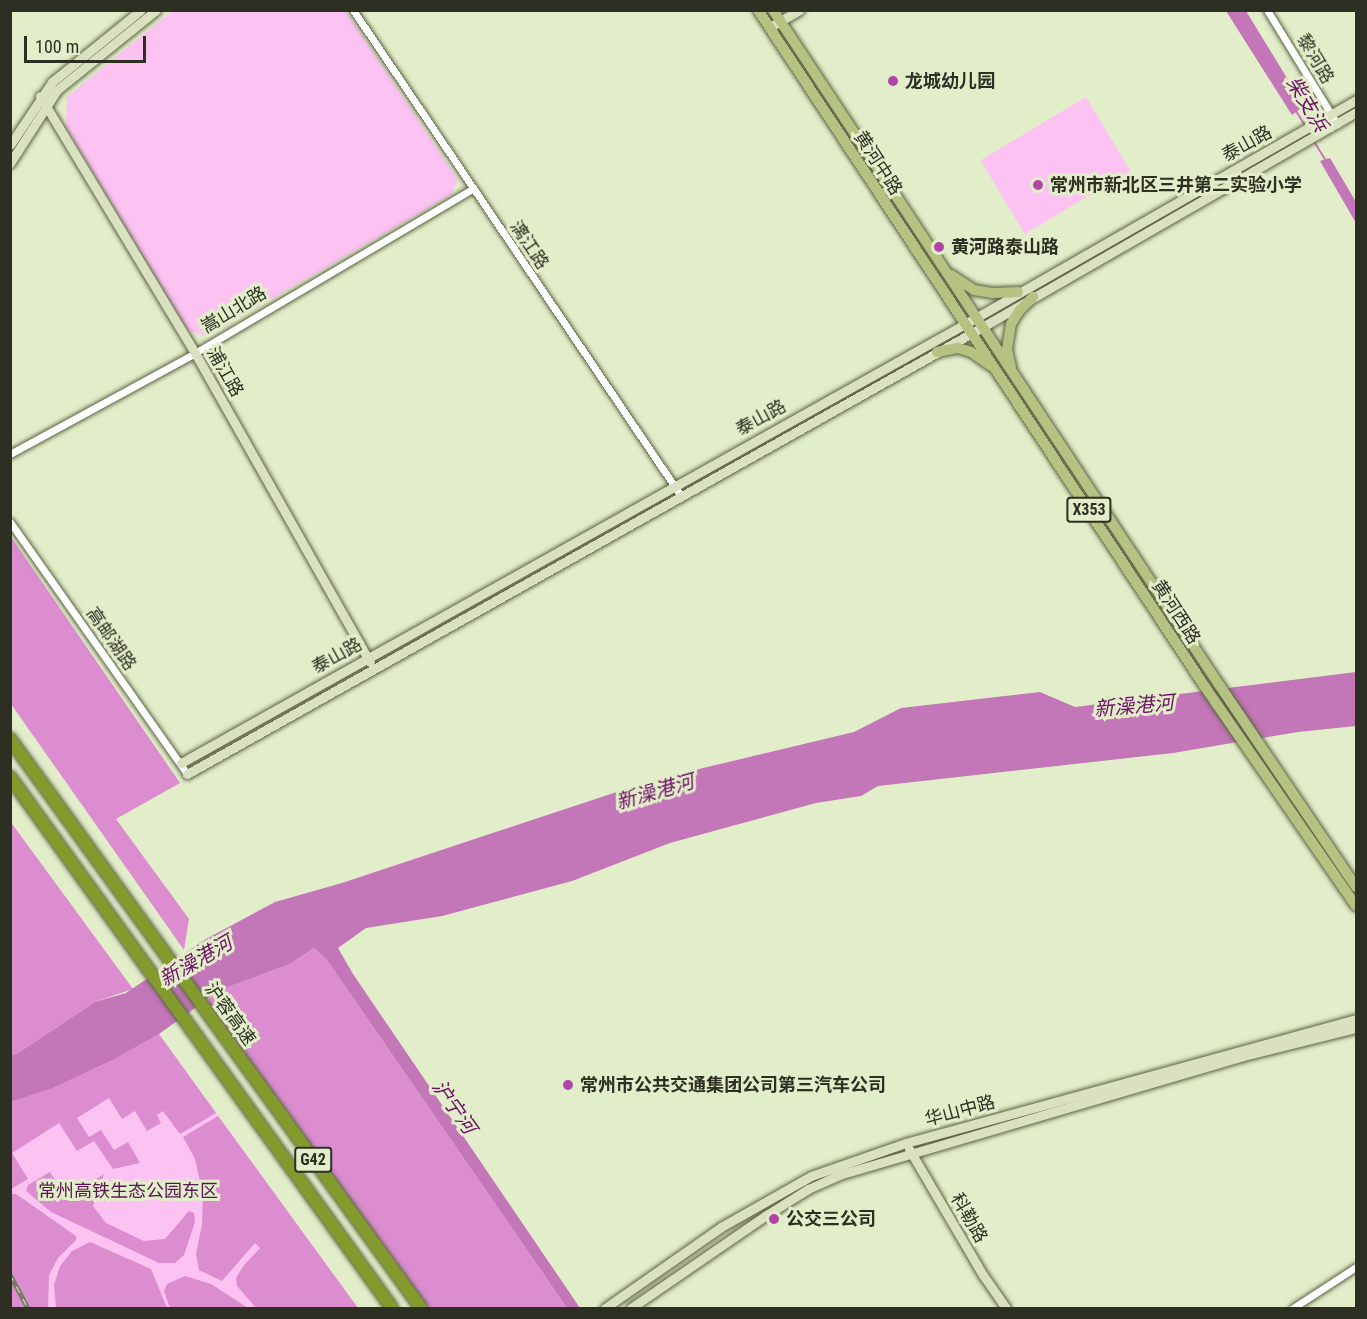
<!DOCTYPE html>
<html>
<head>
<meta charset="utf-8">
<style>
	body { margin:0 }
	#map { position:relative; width:1367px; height:1319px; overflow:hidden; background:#e2edc9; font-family:"Roboto Condensed","Noto Sans SC",sans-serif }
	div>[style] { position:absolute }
	.green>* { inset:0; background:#fcc2f2; transform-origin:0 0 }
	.forest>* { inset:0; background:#dc8dd0 }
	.water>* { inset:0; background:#c376b8 }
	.stream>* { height:2px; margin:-1px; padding:0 1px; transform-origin:1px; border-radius:1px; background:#c376b8 }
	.roads { filter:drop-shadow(0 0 2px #5a6243) drop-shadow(0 0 2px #5a6243) }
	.street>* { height:7px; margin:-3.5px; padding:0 3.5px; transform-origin:3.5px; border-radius:3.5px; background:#fff }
	.secondary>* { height:9px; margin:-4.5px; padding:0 4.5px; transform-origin:4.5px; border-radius:4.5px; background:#dae1c0 }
	.primary>* { height:10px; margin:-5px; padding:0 5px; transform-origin:5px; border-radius:5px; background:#b5c281 }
	.highway>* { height:12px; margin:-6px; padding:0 6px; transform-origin:6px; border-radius:6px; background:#839a2d }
	.rail>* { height:4.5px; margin-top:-2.25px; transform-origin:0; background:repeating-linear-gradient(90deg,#e2edc9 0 7px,#757b65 0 14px); box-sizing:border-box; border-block:2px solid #757b65 }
	.dots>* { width:16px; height:16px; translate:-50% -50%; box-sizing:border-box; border:3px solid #e2edc9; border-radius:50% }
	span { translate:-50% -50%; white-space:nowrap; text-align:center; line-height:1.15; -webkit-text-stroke:6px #e2edc9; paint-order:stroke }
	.shield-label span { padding:2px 4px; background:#e2edc9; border:2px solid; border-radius:4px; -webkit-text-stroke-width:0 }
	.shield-label { font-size:16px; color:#2c2f22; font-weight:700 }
	.street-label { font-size:18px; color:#2c2f22 }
	.poi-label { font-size:18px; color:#2c2f22; font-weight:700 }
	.left { translate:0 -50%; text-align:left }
	.park-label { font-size:18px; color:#5b1554 }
	.water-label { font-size:20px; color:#6e0f67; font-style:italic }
	.frame { position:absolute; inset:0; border:12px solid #2c2f22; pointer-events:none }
	.scale { position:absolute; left:24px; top:36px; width:122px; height:27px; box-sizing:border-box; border:3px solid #2c2f22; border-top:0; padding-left:8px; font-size:18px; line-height:21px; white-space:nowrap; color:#2c2f22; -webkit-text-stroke:4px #e2edc9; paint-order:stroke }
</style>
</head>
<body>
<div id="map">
	<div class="green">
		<i style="clip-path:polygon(172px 11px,346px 11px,458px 180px,452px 194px,208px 336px,188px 331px,66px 127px,67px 97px)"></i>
		<i style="left:1086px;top:97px;width:86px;height:123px;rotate:59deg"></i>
		<i style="clip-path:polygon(159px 1034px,358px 1308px,11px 1308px,10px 1102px,115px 1059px)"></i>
	</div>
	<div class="forest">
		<i style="clip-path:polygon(11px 537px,180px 783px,116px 819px,189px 919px,184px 950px,11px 704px)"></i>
		<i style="clip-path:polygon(10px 821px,133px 989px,95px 1002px,18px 1053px,11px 1055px)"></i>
		<i style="clip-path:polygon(314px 948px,327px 960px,567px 1308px,428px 1308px,206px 1001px,220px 990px,290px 964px)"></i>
		<i style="clip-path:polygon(159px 1034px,216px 1113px,180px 1134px,163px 1111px,157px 1115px,161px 1123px,147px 1131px,135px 1111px,122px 1119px,109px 1098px,77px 1118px,89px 1137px,101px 1130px,114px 1150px,128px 1142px,140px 1163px,113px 1169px,94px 1141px,77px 1151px,59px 1123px,12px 1153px,28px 1179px,11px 1189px,11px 1102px,53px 1088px,115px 1059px)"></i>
		<i style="clip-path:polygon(218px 1116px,358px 1308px,256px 1308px,237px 1286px,236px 1278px,244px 1265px,260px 1248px,255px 1243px,222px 1281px,199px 1270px,196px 1254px,202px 1224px,203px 1195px,195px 1159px,183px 1137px)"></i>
		<i style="clip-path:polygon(50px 1172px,66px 1198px,104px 1174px,93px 1206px,106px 1223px,144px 1241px,165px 1239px,189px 1211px,194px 1213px,195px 1222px,184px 1255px,175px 1263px,159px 1263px,51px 1212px,26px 1191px,28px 1185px)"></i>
		<i style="clip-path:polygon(10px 1194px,16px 1194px,76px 1236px,76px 1240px,58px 1258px,49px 1275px,48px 1308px,11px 1308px)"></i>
		<i style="clip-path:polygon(90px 1242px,151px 1269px,167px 1308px,56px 1308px,54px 1285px,60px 1266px,72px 1251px)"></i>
		<i style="clip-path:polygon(185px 1276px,211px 1284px,248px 1308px,170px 1308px,164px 1291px,167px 1284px)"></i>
	</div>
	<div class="water">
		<i style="clip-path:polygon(1226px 11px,1246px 11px,1304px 106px,1292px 115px)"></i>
		<i style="clip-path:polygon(1330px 158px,1356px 202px,1356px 223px,1320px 161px)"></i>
		<i style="clip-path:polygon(1356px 672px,1356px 726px,1298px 732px,1173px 753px,878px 786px,861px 796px,816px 803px,670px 843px,572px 881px,442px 916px,366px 928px,338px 948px,353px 974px,580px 1308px,567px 1308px,327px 960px,314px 948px,290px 964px,220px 990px,159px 1034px,115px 1059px,53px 1088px,11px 1102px,11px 1055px,18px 1053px,95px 1002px,126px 993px,206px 939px,275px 902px,342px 883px,653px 780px,854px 732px,901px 708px,1040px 692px,1075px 707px)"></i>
	</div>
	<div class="stream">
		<i style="left:1296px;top:111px;width:19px;rotate:58deg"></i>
		<i style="left:1313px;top:140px;width:25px;rotate:58deg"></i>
	</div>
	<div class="roads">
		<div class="street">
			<i style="left:353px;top:10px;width:586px;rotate:55.98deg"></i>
			<i style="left:1267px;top:10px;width:134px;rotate:58.4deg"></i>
			<i style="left:10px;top:454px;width:211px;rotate:-28.6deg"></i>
			<i style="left:195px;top:353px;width:322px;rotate:-30.6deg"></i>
			<i style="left:10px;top:522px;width:308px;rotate:54.9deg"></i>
			<i style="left:1293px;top:1308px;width:75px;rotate:-33.1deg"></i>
		</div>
		<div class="secondary">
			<i style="left:770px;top:27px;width:34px;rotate:-30deg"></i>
			<i style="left:40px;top:96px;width:300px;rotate:58.9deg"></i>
			<i style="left:195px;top:353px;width:355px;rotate:60.5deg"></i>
			<i style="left:10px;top:145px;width:76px;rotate:-56.3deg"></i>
			<i style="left:52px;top:82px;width:114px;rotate:-39deg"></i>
			<i style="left:10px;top:163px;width:87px;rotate:-57.2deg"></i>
			<i style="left:57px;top:90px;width:127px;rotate:-38.9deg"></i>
			<i style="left:181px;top:763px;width:899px;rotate:-29.25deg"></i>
			<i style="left:965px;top:324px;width:451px;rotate:-29.8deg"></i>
			<i style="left:187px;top:774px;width:900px;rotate:-29.33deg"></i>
			<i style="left:972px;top:333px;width:443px;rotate:-29.9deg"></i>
			<i style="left:909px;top:1149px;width:146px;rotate:59.6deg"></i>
			<i style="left:983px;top:1275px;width:40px;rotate:55.1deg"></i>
			<i style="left:605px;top:1308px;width:141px;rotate:-34.9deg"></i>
			<i style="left:721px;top:1227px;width:103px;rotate:-29.5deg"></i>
			<i style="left:811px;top:1176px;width:101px;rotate:-19.2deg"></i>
			<i style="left:906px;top:1143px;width:467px;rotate:-15.4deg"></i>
			<i style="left:631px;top:1308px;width:166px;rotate:-34.5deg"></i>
			<i style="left:768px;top:1214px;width:47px;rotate:-32deg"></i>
			<i style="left:808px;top:1189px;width:34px;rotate:-24deg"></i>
			<i style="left:839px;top:1175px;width:429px;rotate:-16.4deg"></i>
			<i style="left:1251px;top:1054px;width:108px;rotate:-13.9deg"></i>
		</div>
		<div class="primary">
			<i style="left:758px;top:10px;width:811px;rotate:56.56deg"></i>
			<i style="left:1205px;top:687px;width:266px;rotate:55.4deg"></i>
			<i style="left:773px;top:10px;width:810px;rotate:56.53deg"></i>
			<i style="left:1220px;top:686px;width:243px;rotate:55.9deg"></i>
			<i style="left:951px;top:275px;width:27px;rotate:33deg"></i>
			<i style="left:974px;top:290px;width:18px;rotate:9deg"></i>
			<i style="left:992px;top:293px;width:26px;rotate:-2deg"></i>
			<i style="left:937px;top:352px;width:21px;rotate:-11deg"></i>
			<i style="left:958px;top:348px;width:14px;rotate:17deg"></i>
			<i style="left:971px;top:352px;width:24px;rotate:35deg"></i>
			<i style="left:1011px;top:367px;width:18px;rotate:-103deg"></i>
			<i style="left:1007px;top:349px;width:25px;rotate:-81deg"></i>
			<i style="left:1011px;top:324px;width:15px;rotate:-58deg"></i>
			<i style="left:1019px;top:311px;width:20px;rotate:-45deg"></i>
		</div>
		<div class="highway">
			<i style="left:10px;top:739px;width:702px;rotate:54.16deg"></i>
			<i style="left:10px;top:777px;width:654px;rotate:54.27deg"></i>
		</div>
	</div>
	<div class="rail">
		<i style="left:10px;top:1274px;width:38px;rotate:62deg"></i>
	</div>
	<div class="dots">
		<i style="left:893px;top:81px;background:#b145a6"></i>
		<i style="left:1038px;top:185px;background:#b145a6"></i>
		<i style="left:939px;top:247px;background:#b145a6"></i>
		<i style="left:568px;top:1085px;background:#b145a6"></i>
		<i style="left:774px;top:1219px;background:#b145a6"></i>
	</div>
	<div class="shield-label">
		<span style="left:1089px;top:510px">X353</span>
		<span style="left:313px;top:1160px">G42</span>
	</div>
	<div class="street-label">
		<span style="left:1315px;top:59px;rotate:59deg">黎河路</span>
		<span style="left:1247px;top:144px;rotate:-29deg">泰山路</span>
		<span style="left:878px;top:163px;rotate:57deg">黄河中路</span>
		<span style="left:529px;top:245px;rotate:56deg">漓江路</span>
		<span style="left:234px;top:310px;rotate:-31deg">嵩山北路</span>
		<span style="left:225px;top:372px;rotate:60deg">浦江路</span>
		<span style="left:761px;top:418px;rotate:-29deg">泰山路</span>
		<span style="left:1176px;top:612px;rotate:57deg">黄河西路</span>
		<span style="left:111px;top:639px;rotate:55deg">高邮湖路</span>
		<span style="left:337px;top:656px;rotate:-29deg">泰山路</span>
		<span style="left:230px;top:1014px;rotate:54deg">沪蓉高速</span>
		<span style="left:960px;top:1111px;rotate:-15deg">华山中路</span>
		<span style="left:969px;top:1218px;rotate:60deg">科勒路</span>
	</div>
	<div class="poi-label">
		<span class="left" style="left:905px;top:81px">龙城幼儿园</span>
		<span class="left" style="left:1050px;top:185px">常州市新北区三井第二实验小学</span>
		<span class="left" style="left:951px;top:247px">黄河路泰山路</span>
		<span class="left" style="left:580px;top:1085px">常州市公共交通集团公司第三汽车公司</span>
		<span class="left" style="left:786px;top:1219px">公交三公司</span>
	</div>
	<div class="park-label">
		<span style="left:128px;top:1191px">常州高铁生态公园东区</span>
	</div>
	<div class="water-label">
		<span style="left:1307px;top:104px;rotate:59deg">柴支浜</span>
		<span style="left:1134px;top:706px;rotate:-5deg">新澡港河</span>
		<span style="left:655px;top:792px;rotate:-16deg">新澡港河</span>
		<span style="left:196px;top:961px;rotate:-30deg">新澡港河</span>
		<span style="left:454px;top:1107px;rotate:55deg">沪宁河</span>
	</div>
	<div class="frame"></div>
	<div class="scale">100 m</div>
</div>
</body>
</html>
